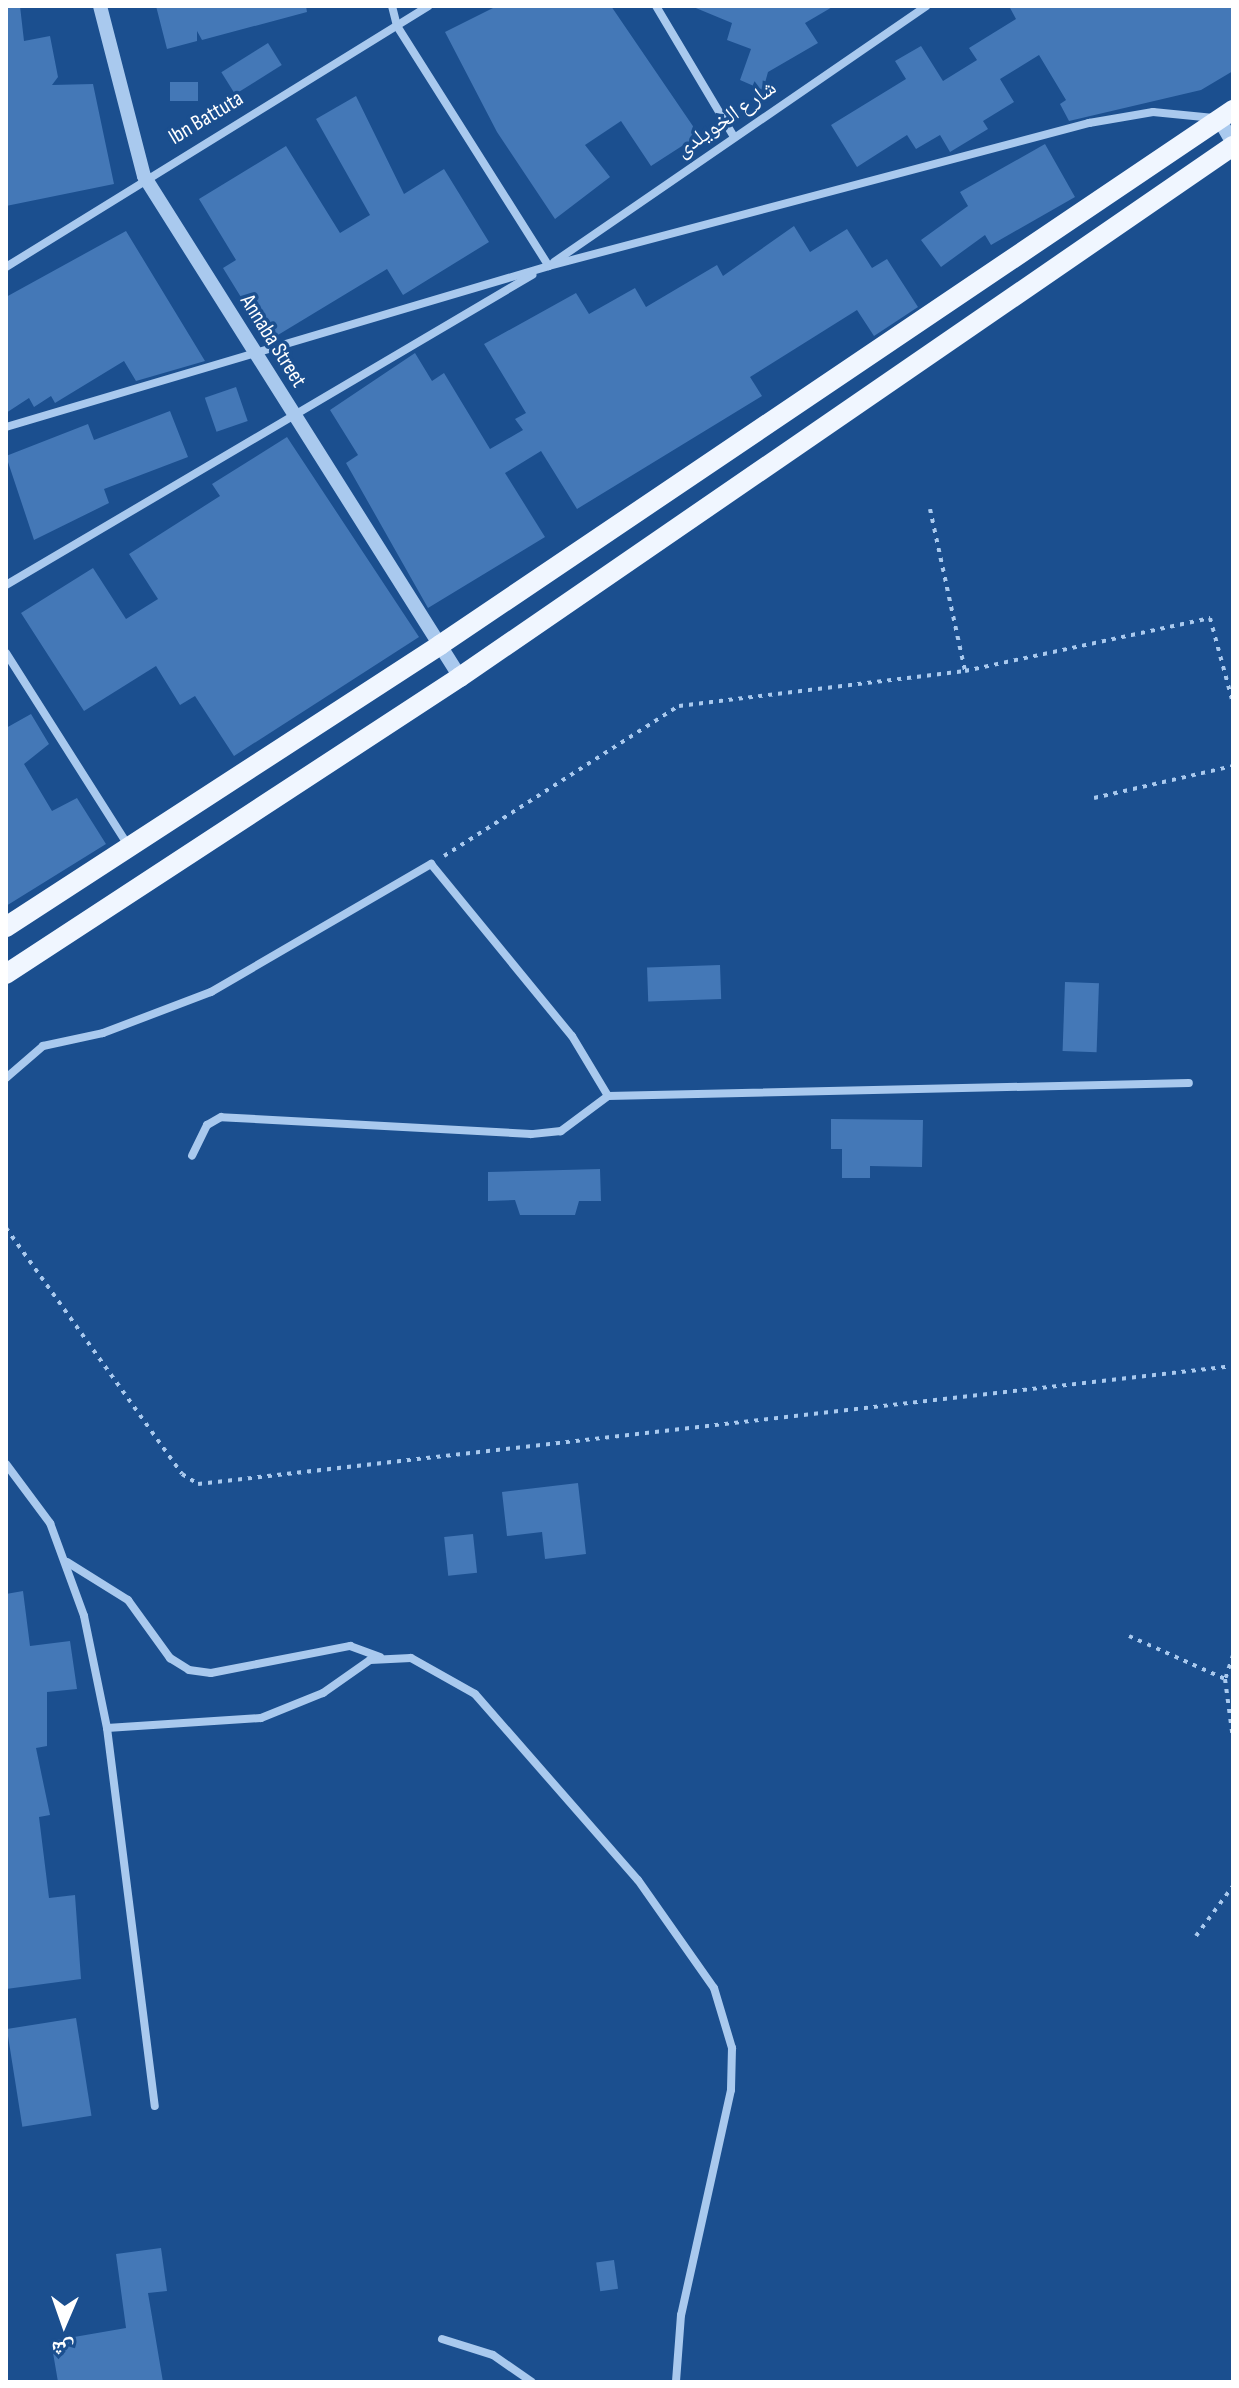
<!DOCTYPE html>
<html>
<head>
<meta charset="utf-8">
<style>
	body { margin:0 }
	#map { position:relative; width:1239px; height:2388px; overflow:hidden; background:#1b4f8f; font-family:"Sofia Sans Condensed","Noto Naskh Arabic",sans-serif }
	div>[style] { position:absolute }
	.building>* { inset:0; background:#4478b7; transform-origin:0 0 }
	.path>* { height:4px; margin-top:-2px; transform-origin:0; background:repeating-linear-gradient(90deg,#a9c9ee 0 4px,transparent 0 10px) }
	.minor>* { height:8px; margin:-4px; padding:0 4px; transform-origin:4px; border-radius:4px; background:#a9c9ee }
	.tertiary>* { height:14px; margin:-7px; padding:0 7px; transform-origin:7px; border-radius:7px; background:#a9c9ee }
	.primary>* { height:20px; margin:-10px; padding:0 10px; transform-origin:10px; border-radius:10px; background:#f0f6ff }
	span { translate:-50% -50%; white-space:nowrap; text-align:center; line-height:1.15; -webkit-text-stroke:7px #1b4f8f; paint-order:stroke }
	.street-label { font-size:22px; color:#fff }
	.frame { position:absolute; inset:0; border:8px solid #fff; pointer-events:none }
	.north { position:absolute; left:24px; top:2284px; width:80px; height:80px; -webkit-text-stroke:6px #1b4f8f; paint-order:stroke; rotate:182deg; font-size:22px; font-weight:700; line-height:32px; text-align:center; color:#fff }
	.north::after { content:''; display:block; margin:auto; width:28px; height:36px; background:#fff; clip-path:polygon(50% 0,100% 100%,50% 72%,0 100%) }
</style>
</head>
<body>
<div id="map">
	<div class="building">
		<i style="clip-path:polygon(6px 6px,20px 6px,24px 41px,50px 36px,58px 77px,52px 85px,93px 84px,114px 184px,6px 206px)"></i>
		<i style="clip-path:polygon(156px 6px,306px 6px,307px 12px,202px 40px,197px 31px,197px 41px,167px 49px)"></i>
		<i style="clip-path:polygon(497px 6px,611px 6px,699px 135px,651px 166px,621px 121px,585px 145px,610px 177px,555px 219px,497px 132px,445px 32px)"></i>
		<i style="clip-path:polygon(691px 6px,834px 6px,805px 23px,818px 43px,768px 72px,763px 90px,740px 80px,751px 49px,727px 40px,732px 23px)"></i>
		<i style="clip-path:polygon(1009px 6px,1233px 6px,1233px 71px,1201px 90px,1069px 121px,1060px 104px,1066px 100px,1039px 55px,1000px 79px,1014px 102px,983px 121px,988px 129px,950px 152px,940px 135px,916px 149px,907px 135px,857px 167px,831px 125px,906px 79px,895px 61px,921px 46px,943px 81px,977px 60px,969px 48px,1016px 19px)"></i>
		<i style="left:268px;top:43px;width:26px;height:55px;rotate:58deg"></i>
		<i style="left:198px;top:82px;width:19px;height:28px;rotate:90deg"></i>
		<i style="clip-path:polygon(356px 96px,404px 194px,444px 169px,489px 242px,403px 295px,387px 269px,268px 341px,223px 268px,236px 260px,199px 199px,286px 146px,340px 233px,370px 215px,316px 119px)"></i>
		<i style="clip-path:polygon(1045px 144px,1075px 197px,991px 245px,985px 235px,941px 267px,921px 240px,968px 206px,960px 192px)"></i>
		<i style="clip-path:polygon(794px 226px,810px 252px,847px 229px,872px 268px,887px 259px,918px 307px,874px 336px,857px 310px,750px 377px,762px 396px,577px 509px,541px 451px,505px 473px,545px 537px,428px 608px,346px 463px,358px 455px,330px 410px,415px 353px,432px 381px,444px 373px,490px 449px,523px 430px,515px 419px,526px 413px,484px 344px,576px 293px,589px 314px,635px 288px,646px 307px,717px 265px,723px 276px)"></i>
		<i style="clip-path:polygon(126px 231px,205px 361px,136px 381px,124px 361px,55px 403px,51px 396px,34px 407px,29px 398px,6px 413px,6px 297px)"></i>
		<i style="left:236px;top:387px;width:36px;height:33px;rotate:71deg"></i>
		<i style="clip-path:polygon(170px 411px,188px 457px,104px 489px,109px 503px,34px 540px,6px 456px,88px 424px,94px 440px)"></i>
		<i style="clip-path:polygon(287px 437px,419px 637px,234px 756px,195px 696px,180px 705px,156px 666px,84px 711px,21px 613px,93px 568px,126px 619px,158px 599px,129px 554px,220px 496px,212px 484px)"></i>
		<i style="clip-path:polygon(31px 714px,49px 744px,24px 764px,52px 811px,77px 798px,106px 844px,6px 906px,6px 728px)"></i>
		<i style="left:720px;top:965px;width:34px;height:73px;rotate:88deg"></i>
		<i style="left:1065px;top:982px;width:34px;height:69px;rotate:2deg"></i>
		<i style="clip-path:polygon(831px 1119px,923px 1120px,922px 1167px,870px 1166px,870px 1178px,842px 1178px,842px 1149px,831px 1149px)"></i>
		<i style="clip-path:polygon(600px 1169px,601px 1201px,579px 1201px,575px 1215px,520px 1215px,515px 1200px,488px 1201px,488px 1172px)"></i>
		<i style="clip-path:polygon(578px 1483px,586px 1554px,545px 1559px,542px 1532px,507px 1536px,502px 1492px)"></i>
		<i style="left:473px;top:1534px;width:39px;height:29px;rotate:84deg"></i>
		<i style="clip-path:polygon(23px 1591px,30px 1646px,70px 1641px,77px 1689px,47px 1692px,47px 1746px,36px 1748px,50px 1815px,39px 1817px,49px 1898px,75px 1895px,81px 1979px,6px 1989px,6px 1594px)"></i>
		<i style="left:76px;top:2018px;width:99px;height:70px;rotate:81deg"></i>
		<i style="clip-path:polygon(161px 2248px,167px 2291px,148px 2293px,163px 2382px,58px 2382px,51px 2341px,126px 2328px,116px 2254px)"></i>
		<i style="left:614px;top:2260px;width:29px;height:18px;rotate:82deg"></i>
	</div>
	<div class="path">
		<i style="left:930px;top:509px;width:166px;rotate:77.8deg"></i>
		<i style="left:1094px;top:798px;width:143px;rotate:-13deg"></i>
		<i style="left:444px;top:856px;width:279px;rotate:-32.6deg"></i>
		<i style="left:679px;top:706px;width:288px;rotate:-7deg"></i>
		<i style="left:965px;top:671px;width:251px;rotate:-12.2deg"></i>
		<i style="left:1210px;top:618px;width:88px;rotate:74.9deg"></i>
		<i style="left:6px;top:1228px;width:302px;rotate:54.4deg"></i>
		<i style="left:182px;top:1474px;width:19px;rotate:32deg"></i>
		<i style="left:198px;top:1484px;width:1042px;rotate:-6.5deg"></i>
		<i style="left:1129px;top:1636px;width:105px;rotate:24.1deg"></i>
		<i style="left:1233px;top:1655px;width:25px;rotate:108deg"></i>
		<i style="left:1225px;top:1679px;width:61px;rotate:82.4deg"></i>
		<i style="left:1196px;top:1936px;width:62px;rotate:-53.5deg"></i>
	</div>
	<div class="minor">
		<i style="left:392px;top:6px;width:21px;rotate:76deg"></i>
		<i style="left:397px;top:26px;width:284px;rotate:57.7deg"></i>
		<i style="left:656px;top:6px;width:150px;rotate:59.2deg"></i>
		<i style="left:554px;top:262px;width:452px;rotate:-34.5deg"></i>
		<i style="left:6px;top:267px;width:496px;rotate:-31.7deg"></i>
		<i style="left:6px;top:427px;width:566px;rotate:-16.52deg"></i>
		<i style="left:549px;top:266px;width:559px;rotate:-14.83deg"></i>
		<i style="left:1089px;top:123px;width:65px;rotate:-9.8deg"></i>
		<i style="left:1153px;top:112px;width:61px;rotate:5.6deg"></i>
		<i style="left:6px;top:585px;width:611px;rotate:-30.51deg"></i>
		<i style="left:6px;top:653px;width:227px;rotate:57.6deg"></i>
		<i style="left:6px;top:1078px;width:49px;rotate:-40.9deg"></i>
		<i style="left:43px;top:1046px;width:61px;rotate:-12.2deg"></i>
		<i style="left:103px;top:1033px;width:116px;rotate:-20.8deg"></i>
		<i style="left:211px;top:992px;width:255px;rotate:-30.2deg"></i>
		<i style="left:431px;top:864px;width:222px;rotate:50.7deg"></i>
		<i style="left:572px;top:1036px;width:70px;rotate:59deg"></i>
		<i style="left:608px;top:1096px;width:59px;rotate:143.3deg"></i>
		<i style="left:561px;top:1131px;width:30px;rotate:174deg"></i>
		<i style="left:531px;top:1134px;width:310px;rotate:-176.9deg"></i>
		<i style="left:221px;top:1117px;width:16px;rotate:150deg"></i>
		<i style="left:207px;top:1125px;width:34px;rotate:116deg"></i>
		<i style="left:608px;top:1096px;width:581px;rotate:-1.28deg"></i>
		<i style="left:6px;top:1464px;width:74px;rotate:53.3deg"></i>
		<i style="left:50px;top:1523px;width:99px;rotate:69.9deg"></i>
		<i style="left:84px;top:1616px;width:114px;rotate:78.4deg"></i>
		<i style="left:107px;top:1728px;width:381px;rotate:82.8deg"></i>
		<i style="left:67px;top:1562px;width:72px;rotate:31.9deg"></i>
		<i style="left:128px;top:1600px;width:72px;rotate:54.1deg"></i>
		<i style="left:170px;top:1658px;width:22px;rotate:32deg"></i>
		<i style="left:189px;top:1670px;width:22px;rotate:8deg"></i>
		<i style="left:211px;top:1673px;width:142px;rotate:-11deg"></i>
		<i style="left:350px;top:1646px;width:32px;rotate:20deg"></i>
		<i style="left:107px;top:1728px;width:154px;rotate:-3.7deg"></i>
		<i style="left:261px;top:1718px;width:67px;rotate:-22deg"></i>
		<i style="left:323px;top:1693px;width:57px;rotate:-35.1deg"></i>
		<i style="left:370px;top:1660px;width:41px;rotate:-2.8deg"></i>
		<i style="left:411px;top:1658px;width:73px;rotate:29.4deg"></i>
		<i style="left:475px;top:1694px;width:247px;rotate:48.8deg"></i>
		<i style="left:638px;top:1880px;width:132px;rotate:54.9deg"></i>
		<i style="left:714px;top:1988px;width:63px;rotate:73.3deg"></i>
		<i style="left:732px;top:2048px;width:42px;rotate:91.4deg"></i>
		<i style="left:731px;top:2090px;width:230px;rotate:102.5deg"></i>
		<i style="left:681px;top:2315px;width:67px;rotate:94.3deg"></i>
		<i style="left:442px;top:2339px;width:53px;rotate:17.4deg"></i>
		<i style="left:493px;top:2355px;width:47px;rotate:34.7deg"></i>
	</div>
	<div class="tertiary">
		<i style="left:100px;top:6px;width:176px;rotate:75.5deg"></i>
		<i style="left:144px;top:176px;width:592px;rotate:57.76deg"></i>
		<i style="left:1219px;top:119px;width:28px;rotate:60deg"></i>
	</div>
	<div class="primary">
		<i style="left:6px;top:927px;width:518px;rotate:-33.01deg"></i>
		<i style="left:440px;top:645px;width:957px;rotate:-34.01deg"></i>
		<i style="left:6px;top:974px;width:543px;rotate:-33.19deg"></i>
		<i style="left:460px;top:677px;width:938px;rotate:-34.49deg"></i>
	</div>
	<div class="street-label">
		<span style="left:206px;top:118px;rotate:-31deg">Ibn Battuta</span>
		<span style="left:726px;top:119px;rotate:-35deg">شارع الخويلدى</span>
		<span style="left:273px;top:341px;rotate:58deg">Annaba Street</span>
	</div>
	<div class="frame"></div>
	<div class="north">ش</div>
</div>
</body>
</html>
